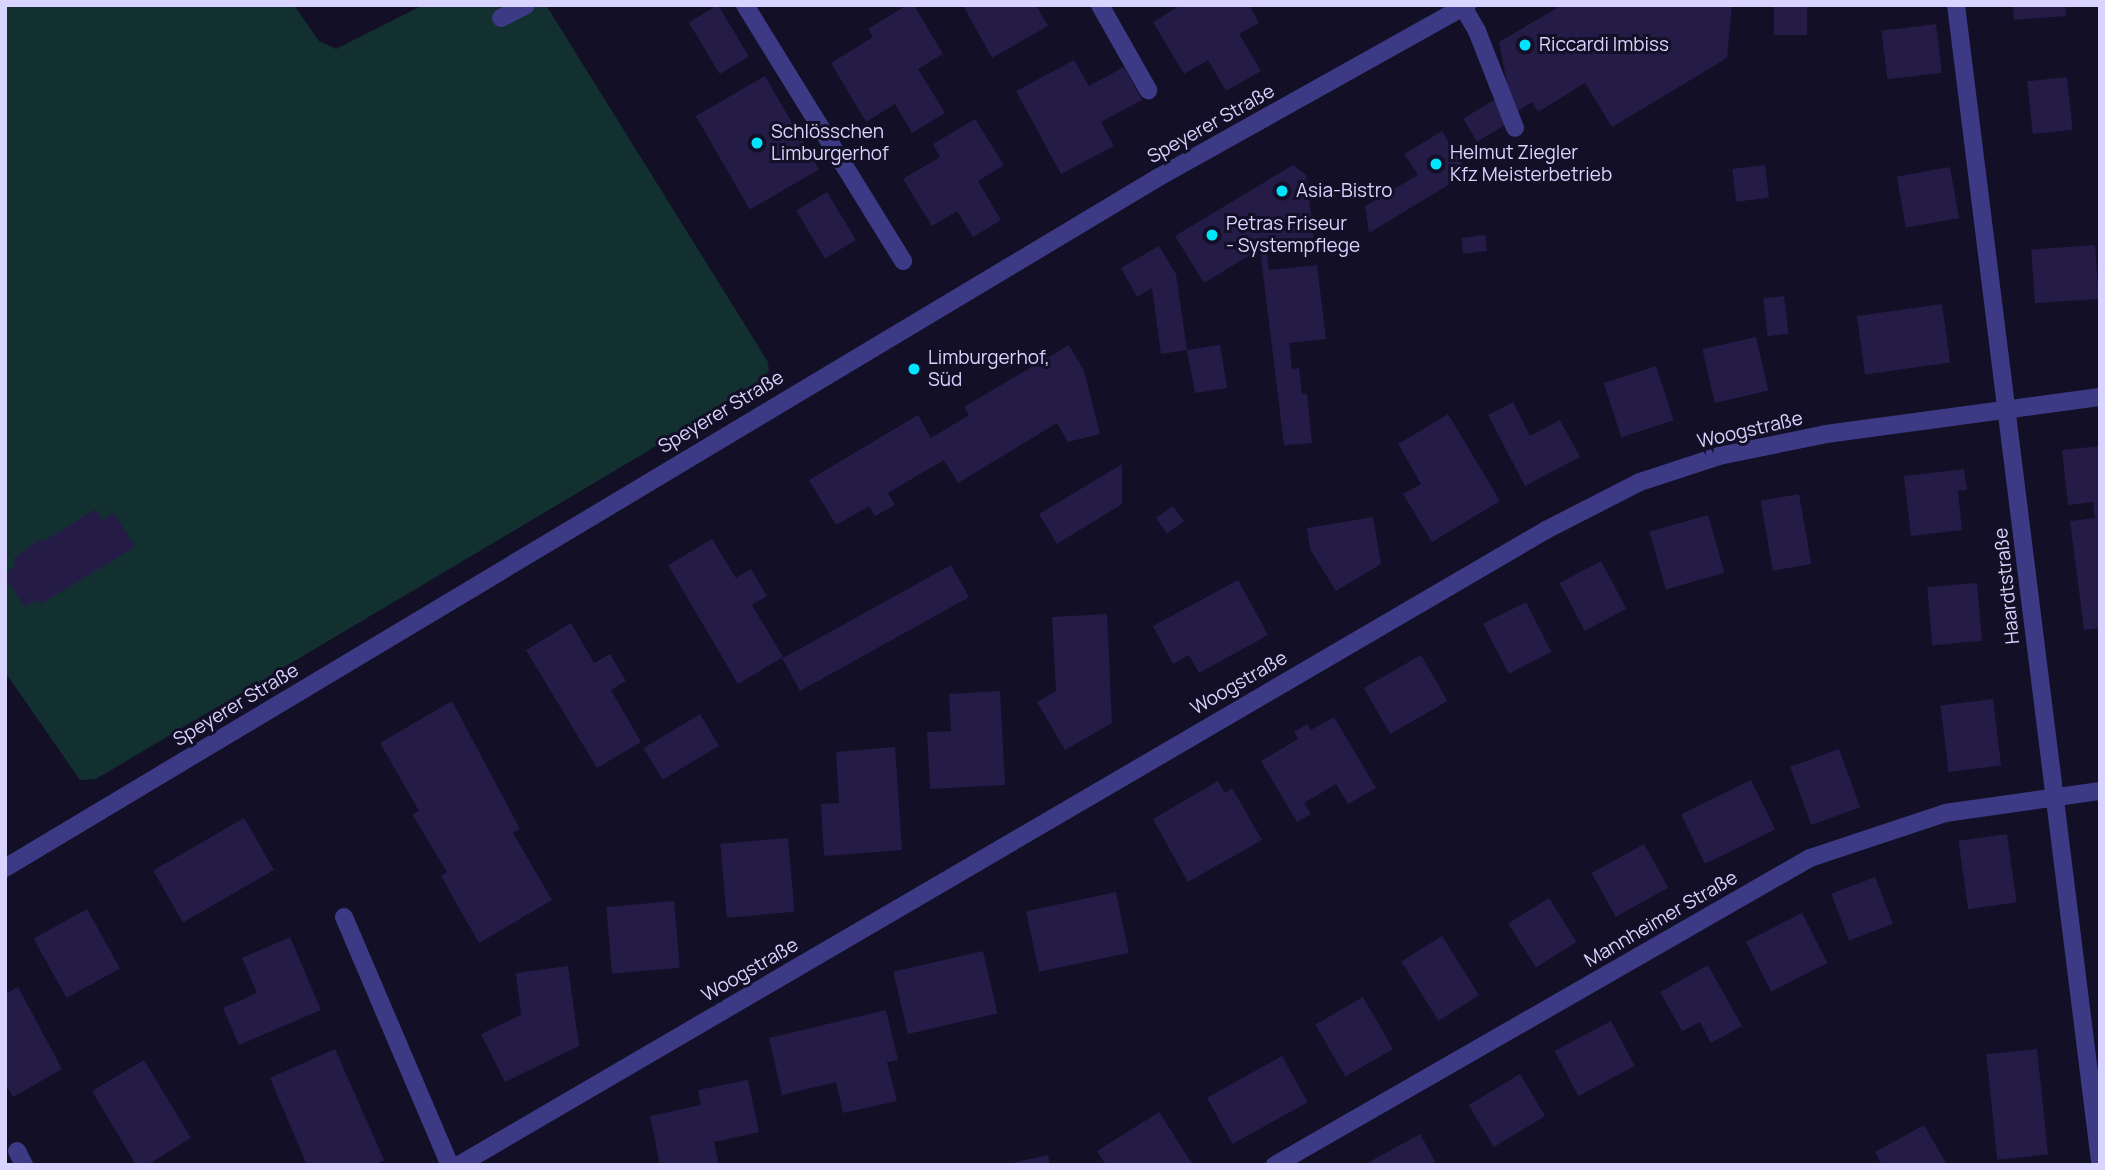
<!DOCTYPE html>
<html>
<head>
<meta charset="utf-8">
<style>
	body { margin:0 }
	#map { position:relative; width:2105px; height:1170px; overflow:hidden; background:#130f26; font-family:Manrope,sans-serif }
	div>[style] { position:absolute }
	.green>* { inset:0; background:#12302f }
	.building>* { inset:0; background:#241b47; transform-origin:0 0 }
	.minor>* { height:18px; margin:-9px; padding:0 9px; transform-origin:9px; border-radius:9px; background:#3d3a85 }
	.dots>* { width:19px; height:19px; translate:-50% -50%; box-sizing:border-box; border:4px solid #130f26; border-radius:50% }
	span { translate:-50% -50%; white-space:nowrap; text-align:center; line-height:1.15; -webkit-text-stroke:6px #130f26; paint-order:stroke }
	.poi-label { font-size:19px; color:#d9d4ff }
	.left { translate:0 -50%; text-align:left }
	.street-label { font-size:19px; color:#d9d4ff }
	.frame { position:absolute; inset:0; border:7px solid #d9d4ff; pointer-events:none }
</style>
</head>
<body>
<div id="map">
	<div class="green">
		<i style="clip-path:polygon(5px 5px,294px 5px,319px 41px,336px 49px,423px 5px,546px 5px,768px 362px,769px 371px,754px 388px,96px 779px,80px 780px,5px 672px)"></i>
	</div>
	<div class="building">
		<i style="left:718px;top:5px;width:60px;height:34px;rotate:59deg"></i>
		<i style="clip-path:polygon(907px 5px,914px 5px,943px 54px,918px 69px,945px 113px,912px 133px,895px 104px,866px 122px,831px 63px,873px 37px,868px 29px)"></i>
		<i style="clip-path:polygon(963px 5px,1036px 5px,1048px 26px,992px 58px)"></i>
		<i style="clip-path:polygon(1181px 5px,1249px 5px,1259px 23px,1239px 34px,1261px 71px,1226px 91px,1208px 60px,1184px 74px,1153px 22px)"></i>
		<i style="clip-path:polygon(1562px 5px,1732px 5px,1727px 58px,1612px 127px,1585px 83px,1538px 112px,1532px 102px,1513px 114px,1499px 42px)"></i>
		<i style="left:1774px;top:5px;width:33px;height:30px"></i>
		<i style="clip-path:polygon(2013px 5px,2065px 5px,2066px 16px,2014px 20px)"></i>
		<i style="left:1936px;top:24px;width:49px;height:55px;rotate:83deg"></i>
		<i style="clip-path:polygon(1074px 60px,1089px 86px,1124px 67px,1142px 100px,1101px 122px,1114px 146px,1061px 174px,1016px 91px)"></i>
		<i style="left:765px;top:76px;width:108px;height:80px;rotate:60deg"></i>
		<i style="left:2067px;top:77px;width:53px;height:40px;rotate:84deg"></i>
		<i style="left:1494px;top:100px;width:27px;height:36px;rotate:59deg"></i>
		<i style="clip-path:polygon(975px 119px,1004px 165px,978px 181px,1001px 220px,973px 237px,957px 211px,932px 226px,903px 179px,940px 157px,933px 144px)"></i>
		<i style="clip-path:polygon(1442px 131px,1468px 173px,1369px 233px,1365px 206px,1418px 175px,1404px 154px)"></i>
		<i style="clip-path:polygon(1293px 165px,1306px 175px,1314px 240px,1266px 245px,1269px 270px,1317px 265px,1326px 339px,1289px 343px,1292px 369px,1299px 368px,1302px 394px,1307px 394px,1312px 443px,1284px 445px,1260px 249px,1204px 283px,1175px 236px)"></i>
		<i style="left:1765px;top:165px;width:33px;height:33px;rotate:83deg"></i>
		<i style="left:1950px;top:167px;width:52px;height:54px;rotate:80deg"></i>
		<i style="left:827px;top:192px;width:56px;height:36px;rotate:59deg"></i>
		<i style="left:1485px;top:235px;width:16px;height:24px;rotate:83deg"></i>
		<i style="left:2095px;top:245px;width:54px;height:64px;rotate:86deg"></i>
		<i style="clip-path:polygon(1159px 246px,1176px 274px,1187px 350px,1220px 345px,1227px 388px,1195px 393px,1187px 350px,1161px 354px,1152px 288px,1137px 297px,1121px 268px)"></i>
		<i style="left:1784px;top:296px;width:38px;height:21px;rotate:83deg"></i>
		<i style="left:1942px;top:304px;width:59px;height:86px;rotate:82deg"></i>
		<i style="left:1756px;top:337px;width:55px;height:55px;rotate:77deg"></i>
		<i style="clip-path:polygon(1069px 345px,1084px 371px,1100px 434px,1068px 442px,1057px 423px,958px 483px,944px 460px,888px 493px,895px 505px,875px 516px,869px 506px,836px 525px,809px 480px,918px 415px,931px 438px,969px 415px,964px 407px)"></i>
		<i style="left:1656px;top:366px;width:57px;height:55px;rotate:72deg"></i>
		<i style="clip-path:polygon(1513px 402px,1530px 436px,1560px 420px,1580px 457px,1525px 486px,1488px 415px)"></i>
		<i style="clip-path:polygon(1448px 414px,1500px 501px,1432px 542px,1403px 494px,1421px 484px,1398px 444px)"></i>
		<i style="clip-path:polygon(2100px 446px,2100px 628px,2084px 630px,2070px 521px,2095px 518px,2093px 502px,2068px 505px,2062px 450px)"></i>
		<i style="clip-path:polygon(1122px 464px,1122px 504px,1057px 544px,1039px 514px)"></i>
		<i style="clip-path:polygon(1964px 469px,1967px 490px,1958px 491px,1962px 530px,1911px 536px,1904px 476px)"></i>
		<i style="left:1799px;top:494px;width:71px;height:39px;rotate:80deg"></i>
		<i style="left:1173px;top:506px;width:19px;height:21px;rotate:55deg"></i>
		<i style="clip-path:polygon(96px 509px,103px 520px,114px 513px,135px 547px,41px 604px,38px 600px,24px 607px,5px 575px,16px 564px,13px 559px,40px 539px,42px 542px)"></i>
		<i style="left:1708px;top:515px;width:60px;height:61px;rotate:74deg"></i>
		<i style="clip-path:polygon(1373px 517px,1381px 564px,1336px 591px,1310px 549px,1307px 528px)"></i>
		<i style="clip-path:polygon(712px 539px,736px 578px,751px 569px,767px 596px,752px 605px,783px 657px,738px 684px,668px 565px)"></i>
		<i style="left:1601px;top:561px;width:54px;height:47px;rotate:62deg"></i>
		<i style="left:951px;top:565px;width:37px;height:193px;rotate:61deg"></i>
		<i style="clip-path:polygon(1238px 580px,1268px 635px,1199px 673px,1189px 655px,1173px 664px,1153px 626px)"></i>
		<i style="left:1977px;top:583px;width:58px;height:50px;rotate:85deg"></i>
		<i style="left:1526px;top:602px;width:56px;height:48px;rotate:63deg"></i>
		<i style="clip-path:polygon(1107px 614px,1112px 723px,1065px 750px,1037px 702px,1056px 691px,1052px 617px)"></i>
		<i style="clip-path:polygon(571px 623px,594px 663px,610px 654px,626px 681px,611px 690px,641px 742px,597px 768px,526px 650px)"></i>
		<i style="left:1421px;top:655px;width:53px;height:66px;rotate:60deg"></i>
		<i style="clip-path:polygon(1000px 691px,1005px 785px,930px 789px,927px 732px,951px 731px,949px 694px)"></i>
		<i style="left:1993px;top:699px;width:67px;height:53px;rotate:83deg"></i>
		<i style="clip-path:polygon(452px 701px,520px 829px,513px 833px,552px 900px,479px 943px,441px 876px,447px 872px,412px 814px,419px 811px,380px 743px)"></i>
		<i style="left:700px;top:714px;width:37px;height:66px;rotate:59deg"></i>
		<i style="clip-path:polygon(1334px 717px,1376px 788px,1348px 804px,1336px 784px,1304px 803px,1311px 814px,1297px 822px,1261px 761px,1298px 739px,1294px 732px,1307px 724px,1311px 730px)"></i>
		<i style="clip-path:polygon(895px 747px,902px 850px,824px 856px,821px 804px,839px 803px,836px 752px)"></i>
		<i style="left:1839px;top:749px;width:62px;height:52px;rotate:70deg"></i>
		<i style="left:1751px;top:780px;width:55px;height:78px;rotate:64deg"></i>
		<i style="clip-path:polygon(1218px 781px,1225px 793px,1232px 788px,1262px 840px,1188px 882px,1153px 819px)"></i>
		<i style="left:244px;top:818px;width:60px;height:105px;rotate:60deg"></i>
		<i style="left:2007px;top:834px;width:69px;height:49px;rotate:82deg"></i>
		<i style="left:788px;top:838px;width:74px;height:68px;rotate:85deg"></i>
		<i style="left:1644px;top:844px;width:50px;height:60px;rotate:61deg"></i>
		<i style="left:1875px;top:877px;width:50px;height:47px;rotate:69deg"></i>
		<i style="left:1116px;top:892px;width:62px;height:92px;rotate:78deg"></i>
		<i style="left:1549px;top:898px;width:52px;height:48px;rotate:58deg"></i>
		<i style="left:674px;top:901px;width:67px;height:68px;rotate:85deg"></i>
		<i style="left:87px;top:909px;width:68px;height:61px;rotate:61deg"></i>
		<i style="left:1802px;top:913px;width:56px;height:63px;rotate:63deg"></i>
		<i style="left:1442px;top:936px;width:70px;height:48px;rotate:58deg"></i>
		<i style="clip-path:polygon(290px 937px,321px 1010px,239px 1045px,223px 1008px,257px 993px,242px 958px)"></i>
		<i style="left:983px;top:951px;width:64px;height:92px;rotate:77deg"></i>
		<i style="clip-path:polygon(1708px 965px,1742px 1026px,1711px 1043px,1700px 1022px,1682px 1031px,1660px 992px)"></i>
		<i style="clip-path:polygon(568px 966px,579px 1046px,505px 1082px,481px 1034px,521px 1015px,516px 973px)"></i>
		<i style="clip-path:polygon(18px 987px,62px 1069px,13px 1097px,5px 1083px,5px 994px)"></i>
		<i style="left:1363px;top:997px;width:60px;height:55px;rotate:60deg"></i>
		<i style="clip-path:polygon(886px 1010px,898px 1060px,887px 1062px,897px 1101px,843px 1113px,836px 1082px,782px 1095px,769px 1038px)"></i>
		<i style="left:1611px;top:1021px;width:51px;height:64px;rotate:62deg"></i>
		<i style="clip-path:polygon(335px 1049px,384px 1160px,374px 1165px,307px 1165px,270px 1078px)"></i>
		<i style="left:2037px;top:1049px;width:106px;height:51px;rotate:84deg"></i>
		<i style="left:1282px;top:1056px;width:53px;height:86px;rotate:61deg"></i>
		<i style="clip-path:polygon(144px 1060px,191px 1138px,147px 1165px,136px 1165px,92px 1091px)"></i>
		<i style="left:1520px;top:1074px;width:49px;height:60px;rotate:59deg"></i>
		<i style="clip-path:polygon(748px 1080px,759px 1132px,714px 1142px,719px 1165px,660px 1165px,650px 1116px,701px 1105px,698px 1090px)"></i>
		<i style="clip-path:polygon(1159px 1112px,1193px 1165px,1106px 1165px,1097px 1151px)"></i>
		<i style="clip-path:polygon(1924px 1125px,1947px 1165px,1882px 1165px,1875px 1152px)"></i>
		<i style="clip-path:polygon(1420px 1134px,1437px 1165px,1364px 1165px)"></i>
		<i style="clip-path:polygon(1048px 1155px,1050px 1165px,1007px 1165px,1007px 1164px)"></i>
	</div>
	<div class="minor">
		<i style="left:745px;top:5px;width:301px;rotate:58.3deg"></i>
		<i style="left:1100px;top:5px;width:98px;rotate:60.5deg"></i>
		<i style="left:1462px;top:5px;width:30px;rotate:60deg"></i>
		<i style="left:1477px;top:31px;width:104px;rotate:68.6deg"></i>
		<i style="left:1956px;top:5px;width:1165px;rotate:82.9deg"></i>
		<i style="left:501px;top:18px;width:28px;rotate:-27deg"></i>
		<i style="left:5px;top:868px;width:1345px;rotate:-30.91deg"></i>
		<i style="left:1159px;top:177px;width:353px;rotate:-29.2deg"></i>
		<i style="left:344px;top:917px;width:270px;rotate:66.9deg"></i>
		<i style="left:17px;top:1151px;width:16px;rotate:63deg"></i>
		<i style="left:459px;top:1165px;width:1259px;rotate:-30.29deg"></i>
		<i style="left:1546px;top:530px;width:106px;rotate:-27.1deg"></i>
		<i style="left:1640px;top:482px;width:83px;rotate:-18.2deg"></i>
		<i style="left:1719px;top:456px;width:109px;rotate:-11.6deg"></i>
		<i style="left:1826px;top:434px;width:276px;rotate:-7.7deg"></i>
		<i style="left:1275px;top:1165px;width:617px;rotate:-29.85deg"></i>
		<i style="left:1810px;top:858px;width:142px;rotate:-18.4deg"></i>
		<i style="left:1945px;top:813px;width:157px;rotate:-8.1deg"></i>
	</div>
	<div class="dots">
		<i style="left:1525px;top:45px;background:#00e5ff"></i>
		<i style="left:757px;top:143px;background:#00e5ff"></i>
		<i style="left:1436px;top:164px;background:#00e5ff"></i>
		<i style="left:1282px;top:191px;background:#00e5ff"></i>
		<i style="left:1212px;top:235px;background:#00e5ff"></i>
		<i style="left:914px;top:369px;background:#00e5ff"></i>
	</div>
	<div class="poi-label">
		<span class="left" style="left:1539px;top:45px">Riccardi Imbiss</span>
		<span class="left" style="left:771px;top:143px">Schlösschen<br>Limburgerhof</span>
		<span class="left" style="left:1450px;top:164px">Helmut Ziegler<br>Kfz Meisterbetrieb</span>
		<span class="left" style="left:1296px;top:191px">Asia-Bistro</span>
		<span class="left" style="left:1226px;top:235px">Petras Friseur<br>- Systempflege</span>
		<span class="left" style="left:928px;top:369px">Limburgerhof,<br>Süd</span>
	</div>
	<div class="street-label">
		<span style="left:1211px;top:124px;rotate:-29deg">Speyerer Straße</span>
		<span style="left:721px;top:412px;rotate:-31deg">Speyerer Straße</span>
		<span style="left:1750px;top:430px;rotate:-13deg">Woogstraße</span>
		<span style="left:2007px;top:586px;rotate:-96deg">Haardtstraße</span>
		<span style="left:1239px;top:683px;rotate:-30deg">Woogstraße</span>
		<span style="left:236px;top:705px;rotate:-31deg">Speyerer Straße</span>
		<span style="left:1661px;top:919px;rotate:-30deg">Mannheimer Straße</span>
		<span style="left:750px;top:970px;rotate:-30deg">Woogstraße</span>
	</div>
	<div class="frame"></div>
</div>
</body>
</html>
